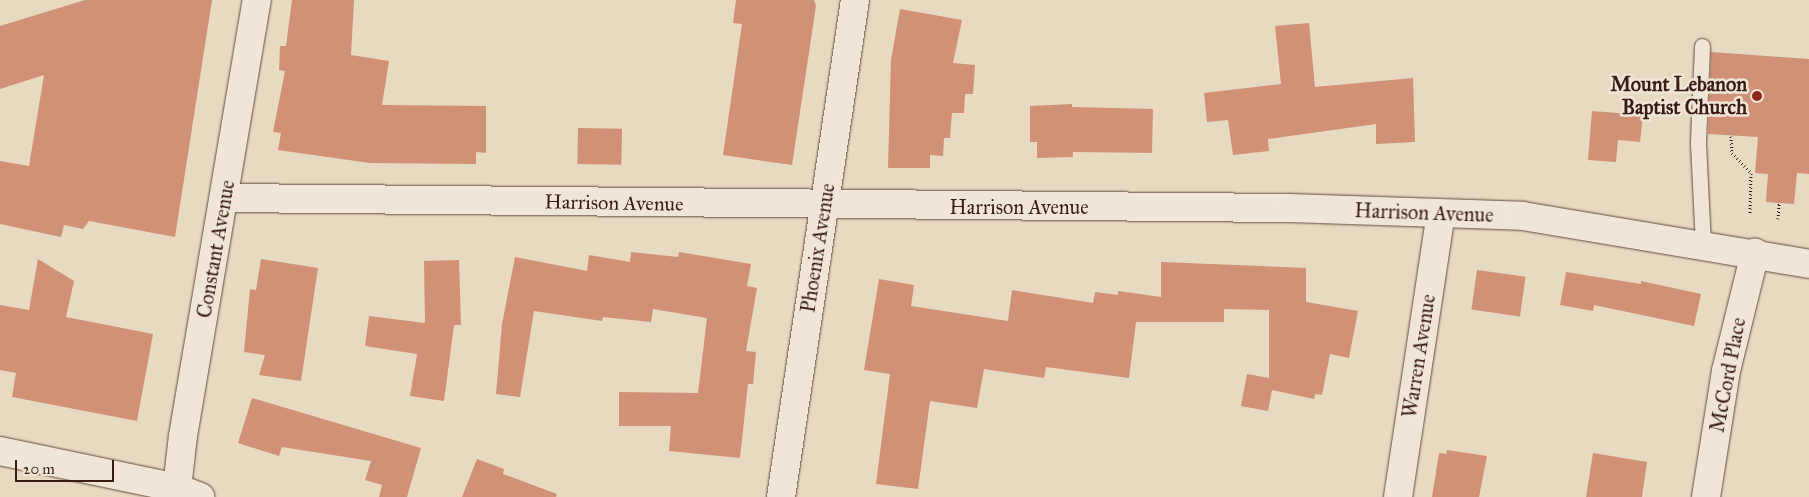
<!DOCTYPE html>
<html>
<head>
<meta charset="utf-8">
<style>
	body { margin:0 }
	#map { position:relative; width:1809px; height:497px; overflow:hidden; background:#e8d9c1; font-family:"IM FELL Great Primer",serif }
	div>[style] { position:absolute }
	.building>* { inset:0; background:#d09176; transform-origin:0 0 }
	.path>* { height:3px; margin-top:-1.5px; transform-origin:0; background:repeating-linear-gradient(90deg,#391c11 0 1px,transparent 0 3.5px) }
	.roads { filter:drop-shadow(0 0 1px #654b3d) drop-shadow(0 0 1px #654b3d) }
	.service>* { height:15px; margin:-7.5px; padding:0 7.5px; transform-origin:7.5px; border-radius:7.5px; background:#f0e6d7 }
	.minor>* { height:28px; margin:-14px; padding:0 14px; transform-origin:14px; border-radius:14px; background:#f0e6d7 }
	.tertiary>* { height:28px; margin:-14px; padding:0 14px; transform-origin:14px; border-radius:14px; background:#f0e6d7 }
	.dots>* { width:14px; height:14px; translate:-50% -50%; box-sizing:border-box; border:2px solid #f0e6d7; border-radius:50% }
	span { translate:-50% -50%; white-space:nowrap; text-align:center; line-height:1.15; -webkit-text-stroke:5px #f0e6d7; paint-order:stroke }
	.poi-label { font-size:20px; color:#391c11; font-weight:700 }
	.right { translate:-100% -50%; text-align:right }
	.street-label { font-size:20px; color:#391c11 }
	.scale { position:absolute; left:15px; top:460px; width:99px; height:22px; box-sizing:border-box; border:2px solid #391c11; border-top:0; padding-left:6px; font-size:15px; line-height:18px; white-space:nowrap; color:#391c11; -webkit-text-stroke:4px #f0e6d7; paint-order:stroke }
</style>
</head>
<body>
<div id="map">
	<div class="building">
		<i style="clip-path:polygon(85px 0,212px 0,175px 237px,89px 221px,83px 229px,64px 225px,61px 237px,0 224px,0 161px,29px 166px,44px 75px,0 89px,0 26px)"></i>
		<i style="clip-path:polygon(292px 0,354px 0,351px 55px,389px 61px,382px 105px,486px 106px,486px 153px,476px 152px,476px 164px,370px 163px,278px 150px,281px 133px,273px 132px,285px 71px,279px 70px,280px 46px,286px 46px)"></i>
		<i style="clip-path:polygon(736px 0,814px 0,816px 6px,792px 165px,723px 155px,742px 24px,733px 23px)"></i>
		<i style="clip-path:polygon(900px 9px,962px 20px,953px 63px,975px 65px,973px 94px,965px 94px,964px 113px,952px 113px,950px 138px,944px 138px,943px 156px,930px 155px,930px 168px,888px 168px,891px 60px)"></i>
		<i style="clip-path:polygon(1309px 23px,1315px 87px,1413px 78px,1415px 142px,1376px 144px,1376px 124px,1268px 139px,1269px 151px,1233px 155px,1228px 120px,1207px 122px,1204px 93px,1281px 84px,1275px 26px)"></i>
		<i style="clip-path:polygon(1711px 52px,1809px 59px,1809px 174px,1797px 173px,1794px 204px,1766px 202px,1768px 174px,1755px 173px,1758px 137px,1708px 134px)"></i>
		<i style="clip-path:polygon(1072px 104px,1072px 107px,1153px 109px,1152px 153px,1073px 152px,1073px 157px,1037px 158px,1037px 142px,1030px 142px,1030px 106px)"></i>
		<i style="clip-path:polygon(1592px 111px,1643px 115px,1640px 142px,1618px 140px,1616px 162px,1588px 160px)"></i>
		<i style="left:578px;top:128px;width:44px;height:36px;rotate:1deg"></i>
		<i style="clip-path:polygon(631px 252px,678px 257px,679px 252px,751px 264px,747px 286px,757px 288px,746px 351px,756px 352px,753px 384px,748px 384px,740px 458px,669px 451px,671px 426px,619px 426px,619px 392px,698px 393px,707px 318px,653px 309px,651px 322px,603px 317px,602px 321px,534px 311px,520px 397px,496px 394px,502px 324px,515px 257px,587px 271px,589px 255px,630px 262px)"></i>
		<i style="clip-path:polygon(38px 259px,74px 281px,66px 317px,153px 334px,137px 421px,12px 397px,16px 373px,0 370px,0 305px,29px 310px)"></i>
		<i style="clip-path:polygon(261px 259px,318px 268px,301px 381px,259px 375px,265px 355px,244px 352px,250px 289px,256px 290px)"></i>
		<i style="clip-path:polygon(459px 260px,461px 325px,454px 325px,444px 401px,410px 396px,417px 354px,365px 346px,369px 316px,425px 323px,424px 261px)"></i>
		<i style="clip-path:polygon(1161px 262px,1306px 268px,1306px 302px,1358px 311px,1349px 358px,1330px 354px,1322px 395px,1315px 394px,1314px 399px,1272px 390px,1268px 411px,1241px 406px,1247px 374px,1269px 378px,1269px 310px,1224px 309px,1224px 322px,1136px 322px,1129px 378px,1046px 367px,1044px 378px,984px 369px,977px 408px,930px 401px,918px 489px,876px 484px,890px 374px,864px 370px,879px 279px,914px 285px,911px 306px,1008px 321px,1012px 290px,1093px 303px,1095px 292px,1118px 295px,1118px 291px,1161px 297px)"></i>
		<i style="left:1477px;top:270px;width:49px;height:40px;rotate:8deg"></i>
		<i style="clip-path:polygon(1566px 272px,1641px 284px,1641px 281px,1701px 294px,1694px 326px,1594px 305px,1593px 311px,1560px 305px)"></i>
		<i style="clip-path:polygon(252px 398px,421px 448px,407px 497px,379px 497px,382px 485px,365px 480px,371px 461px,282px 447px,279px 456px,238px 443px)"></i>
		<i style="clip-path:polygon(1447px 450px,1487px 456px,1479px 497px,1432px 497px,1439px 453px,1446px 454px)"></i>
		<i style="clip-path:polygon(1593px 453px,1647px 462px,1642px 497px,1586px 497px)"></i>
		<i style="clip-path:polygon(477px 459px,504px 469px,503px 474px,557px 494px,556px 497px,462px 497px)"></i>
	</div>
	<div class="path">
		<i style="left:1731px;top:136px;width:17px;rotate:87deg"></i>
		<i style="left:1732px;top:153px;width:28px;rotate:46deg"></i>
		<i style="left:1751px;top:173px;width:41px;rotate:91.4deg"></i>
		<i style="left:1778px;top:219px;width:16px;rotate:-86deg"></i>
	</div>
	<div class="roads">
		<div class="service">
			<i style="left:1702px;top:46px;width:97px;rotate:92.4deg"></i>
			<i style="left:1698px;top:143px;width:102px;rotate:87.2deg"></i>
		</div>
		<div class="minor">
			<i style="left:225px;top:198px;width:1063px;rotate:0.54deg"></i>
			<i style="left:1288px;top:208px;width:235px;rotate:1.9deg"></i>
			<i style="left:1523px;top:216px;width:290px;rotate:9.5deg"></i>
			<i style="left:176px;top:497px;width:61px;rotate:-83.5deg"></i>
			<i style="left:183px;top:436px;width:442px;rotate:-80.4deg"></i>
			<i style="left:781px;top:497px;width:502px;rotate:-81.53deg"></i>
			<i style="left:1398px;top:497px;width:286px;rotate:-81.4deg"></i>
			<i style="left:1706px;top:497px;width:128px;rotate:-81deg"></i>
			<i style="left:1726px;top:371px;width:122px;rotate:-76.2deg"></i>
		</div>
		<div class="tertiary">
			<i style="left:0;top:451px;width:181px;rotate:11.8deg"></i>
			<i style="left:177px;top:488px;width:25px;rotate:21deg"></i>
		</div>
	</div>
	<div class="dots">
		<i style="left:1757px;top:96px;background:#8f2418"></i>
	</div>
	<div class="poi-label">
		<span class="right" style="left:1747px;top:96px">Mount Lebanon<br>Baptist Church</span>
	</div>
	<div class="street-label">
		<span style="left:614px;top:203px;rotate:1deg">Harrison Avenue</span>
		<span style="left:1019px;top:207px">Harrison Avenue</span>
		<span style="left:1424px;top:213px;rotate:2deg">Harrison Avenue</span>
		<span style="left:818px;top:248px;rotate:-81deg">Phoenix Avenue</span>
		<span style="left:216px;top:249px;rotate:-80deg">Constant Avenue</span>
		<span style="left:1419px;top:356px;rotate:-81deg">Warren Avenue</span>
		<span style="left:1728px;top:375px;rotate:-79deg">McCord Place</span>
	</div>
	<div class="scale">20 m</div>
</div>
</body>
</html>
